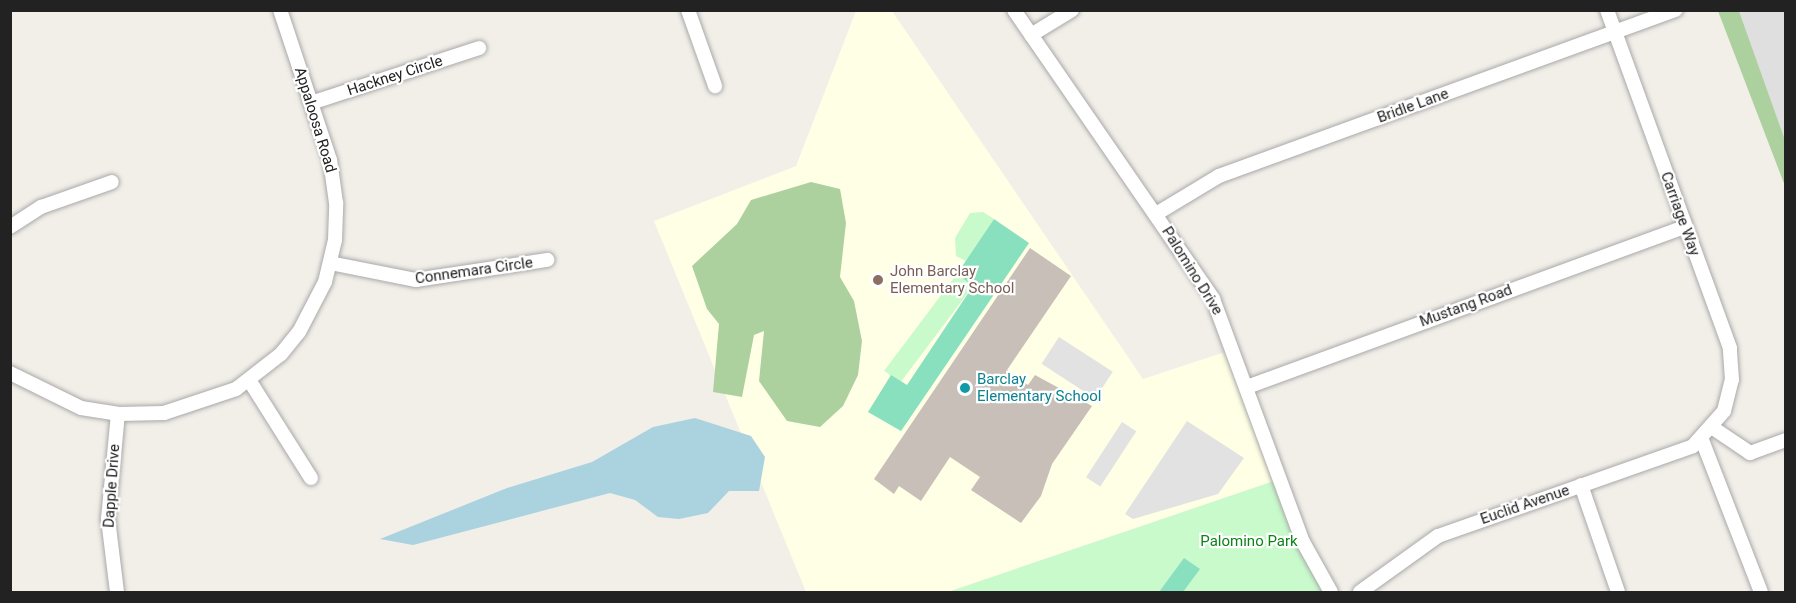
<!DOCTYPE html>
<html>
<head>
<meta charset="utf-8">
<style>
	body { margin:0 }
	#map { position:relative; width:1796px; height:603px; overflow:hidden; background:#f2efe9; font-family:Roboto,sans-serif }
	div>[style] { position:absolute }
	.residential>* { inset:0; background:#e0dfdf }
	.education>* { inset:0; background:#ffffe5 }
	.forest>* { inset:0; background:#add19e }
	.park>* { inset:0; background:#c8facc; transform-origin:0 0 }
	.pitch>* { inset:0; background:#88e0be }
	.parking>* { inset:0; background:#e2e2e2; transform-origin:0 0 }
	.water>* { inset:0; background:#aad3df }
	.building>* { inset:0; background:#c7bfb8 }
	.roads { filter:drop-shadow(0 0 2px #a9a9a9) drop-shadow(0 0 2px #a9a9a9) }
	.street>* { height:14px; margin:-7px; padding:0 7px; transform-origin:7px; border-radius:7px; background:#fff }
	.dots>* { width:16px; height:16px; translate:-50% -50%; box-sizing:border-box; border:3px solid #fff; border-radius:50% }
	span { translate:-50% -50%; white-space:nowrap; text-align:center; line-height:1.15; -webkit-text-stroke:4.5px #fff; paint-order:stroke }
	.street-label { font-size:15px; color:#222 }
	.education-label { font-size:15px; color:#785e54 }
	.left { translate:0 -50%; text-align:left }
	.culture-label { font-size:15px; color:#0d838f }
	.park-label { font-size:15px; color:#0c8416 }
	.frame { position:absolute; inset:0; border:12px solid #222; pointer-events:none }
</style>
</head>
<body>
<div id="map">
	<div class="residential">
		<i style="clip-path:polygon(1739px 11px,1785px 11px,1785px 140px)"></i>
	</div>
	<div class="education">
		<i style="clip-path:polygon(856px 11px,892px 11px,1143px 379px,1234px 349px,1280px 479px,948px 592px,806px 592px,654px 221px,796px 166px)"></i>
	</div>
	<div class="forest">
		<i style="clip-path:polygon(1718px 11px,1739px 11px,1785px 140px,1785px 186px)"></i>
		<i style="clip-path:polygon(811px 182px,840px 189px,846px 223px,840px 277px,854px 301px,862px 341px,858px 375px,843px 406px,820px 427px,787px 421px,759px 381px,764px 331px,754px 335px,742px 397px,713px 392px,719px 324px,707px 309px,692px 266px,737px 224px,751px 200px)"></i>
	</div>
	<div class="park">
		<i style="clip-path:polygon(983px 212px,994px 219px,966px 261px,956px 256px,955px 238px,970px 213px)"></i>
		<i style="left:957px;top:274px;width:20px;height:121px;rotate:37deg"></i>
		<i style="clip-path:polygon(1280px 479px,1331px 592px,948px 592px)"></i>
	</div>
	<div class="pitch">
		<i style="clip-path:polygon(994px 219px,1029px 243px,901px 431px,868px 412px,891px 375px,907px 385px,973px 286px,957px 274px)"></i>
		<i style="clip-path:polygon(1184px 558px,1200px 569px,1183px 592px,1159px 592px)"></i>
	</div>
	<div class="parking">
		<i style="left:1059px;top:337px;width:64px;height:32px;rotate:33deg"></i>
		<i style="clip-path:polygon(1187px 421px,1244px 458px,1218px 494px,1133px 519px,1125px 514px)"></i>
		<i style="left:1122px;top:422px;width:17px;height:66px;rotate:33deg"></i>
	</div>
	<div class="water">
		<i style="clip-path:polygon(695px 418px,751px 436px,765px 457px,759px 491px,729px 491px,708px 513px,679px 519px,658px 517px,635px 500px,610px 493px,413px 545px,380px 539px,507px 488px,592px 462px,653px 427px)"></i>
	</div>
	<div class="building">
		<i style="clip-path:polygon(1030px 248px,1071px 276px,1007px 370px,1028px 385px,1035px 375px,1092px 406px,1052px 464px,1041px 496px,1021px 523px,971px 490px,980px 477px,950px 457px,921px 501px,899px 486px,894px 494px,874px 479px)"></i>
	</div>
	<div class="roads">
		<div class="street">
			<i style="left:688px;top:10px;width:81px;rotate:70.4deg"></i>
			<i style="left:1014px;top:10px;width:351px;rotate:55.4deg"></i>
			<i style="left:1213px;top:299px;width:259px;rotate:69.7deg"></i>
			<i style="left:1303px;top:542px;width:57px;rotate:60.8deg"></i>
			<i style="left:1031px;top:35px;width:48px;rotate:-31.4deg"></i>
			<i style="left:311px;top:103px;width:177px;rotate:-18.1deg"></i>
			<i style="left:1156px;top:214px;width:74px;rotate:-31.1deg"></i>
			<i style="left:1219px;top:176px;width:486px;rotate:-20deg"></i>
			<i style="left:10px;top:227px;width:37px;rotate:-33deg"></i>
			<i style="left:41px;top:207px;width:75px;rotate:-19.4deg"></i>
			<i style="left:330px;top:263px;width:88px;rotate:11.2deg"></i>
			<i style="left:416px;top:280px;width:133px;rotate:-8.7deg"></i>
			<i style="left:10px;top:373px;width:79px;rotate:26.2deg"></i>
			<i style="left:81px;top:408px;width:37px;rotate:9deg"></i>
			<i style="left:118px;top:414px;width:46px;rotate:-1.2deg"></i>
			<i style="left:164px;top:413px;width:76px;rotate:-18.4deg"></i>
			<i style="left:236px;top:389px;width:57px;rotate:-37.9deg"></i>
			<i style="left:281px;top:354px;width:28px;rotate:-51deg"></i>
			<i style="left:299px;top:332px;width:56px;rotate:-62.5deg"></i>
			<i style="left:325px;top:282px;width:43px;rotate:-76.6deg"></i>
			<i style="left:335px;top:240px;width:37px;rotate:-88deg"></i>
			<i style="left:336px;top:203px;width:43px;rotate:-97.9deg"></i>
			<i style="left:330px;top:160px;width:158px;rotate:-108.4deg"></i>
			<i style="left:249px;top:380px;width:116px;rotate:57.7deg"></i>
			<i style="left:1247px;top:387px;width:466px;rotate:-20.1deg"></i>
			<i style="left:1713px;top:428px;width:45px;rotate:34deg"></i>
			<i style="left:1750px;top:453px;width:38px;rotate:-20deg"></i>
			<i style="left:1702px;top:440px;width:163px;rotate:68.8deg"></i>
			<i style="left:1581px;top:485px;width:113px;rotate:70.9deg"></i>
			<i style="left:117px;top:592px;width:74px;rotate:-97deg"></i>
			<i style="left:108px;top:519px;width:105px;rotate:-84.6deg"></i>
			<i style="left:1360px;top:592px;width:96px;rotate:-35.7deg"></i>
			<i style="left:1438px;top:536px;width:270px;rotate:-19.4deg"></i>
			<i style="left:1693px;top:446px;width:47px;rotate:-48.5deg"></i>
			<i style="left:1724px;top:411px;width:32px;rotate:-76deg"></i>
			<i style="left:1732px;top:380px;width:32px;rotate:-94deg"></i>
			<i style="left:1730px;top:348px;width:360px;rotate:-110deg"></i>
		</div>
	</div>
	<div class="dots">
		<i style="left:878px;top:280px;background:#8d6e63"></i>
		<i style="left:965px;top:388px;background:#0f9aa8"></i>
	</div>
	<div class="street-label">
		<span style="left:395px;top:76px;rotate:-18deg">Hackney Circle</span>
		<span style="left:1413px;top:106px;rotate:-20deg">Bridle Lane</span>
		<span style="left:315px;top:120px;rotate:73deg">Appaloosa Road</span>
		<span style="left:1680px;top:214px;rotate:70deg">Carriage Way</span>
		<span style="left:474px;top:271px;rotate:-8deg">Connemara Circle</span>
		<span style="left:1192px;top:271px;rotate:58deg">Palomino Drive</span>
		<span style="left:1466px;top:306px;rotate:-20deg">Mustang Road</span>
		<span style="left:112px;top:486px;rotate:-86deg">Dapple Drive</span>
		<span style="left:1525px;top:505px;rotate:-19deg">Euclid Avenue</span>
	</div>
	<div class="education-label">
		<span class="left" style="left:890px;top:280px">John Barclay<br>Elementary School</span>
	</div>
	<div class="culture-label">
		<span class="left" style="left:977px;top:388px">Barclay<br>Elementary School</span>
	</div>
	<div class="park-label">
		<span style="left:1249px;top:542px">Palomino Park</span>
	</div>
	<div class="frame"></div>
</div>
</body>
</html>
